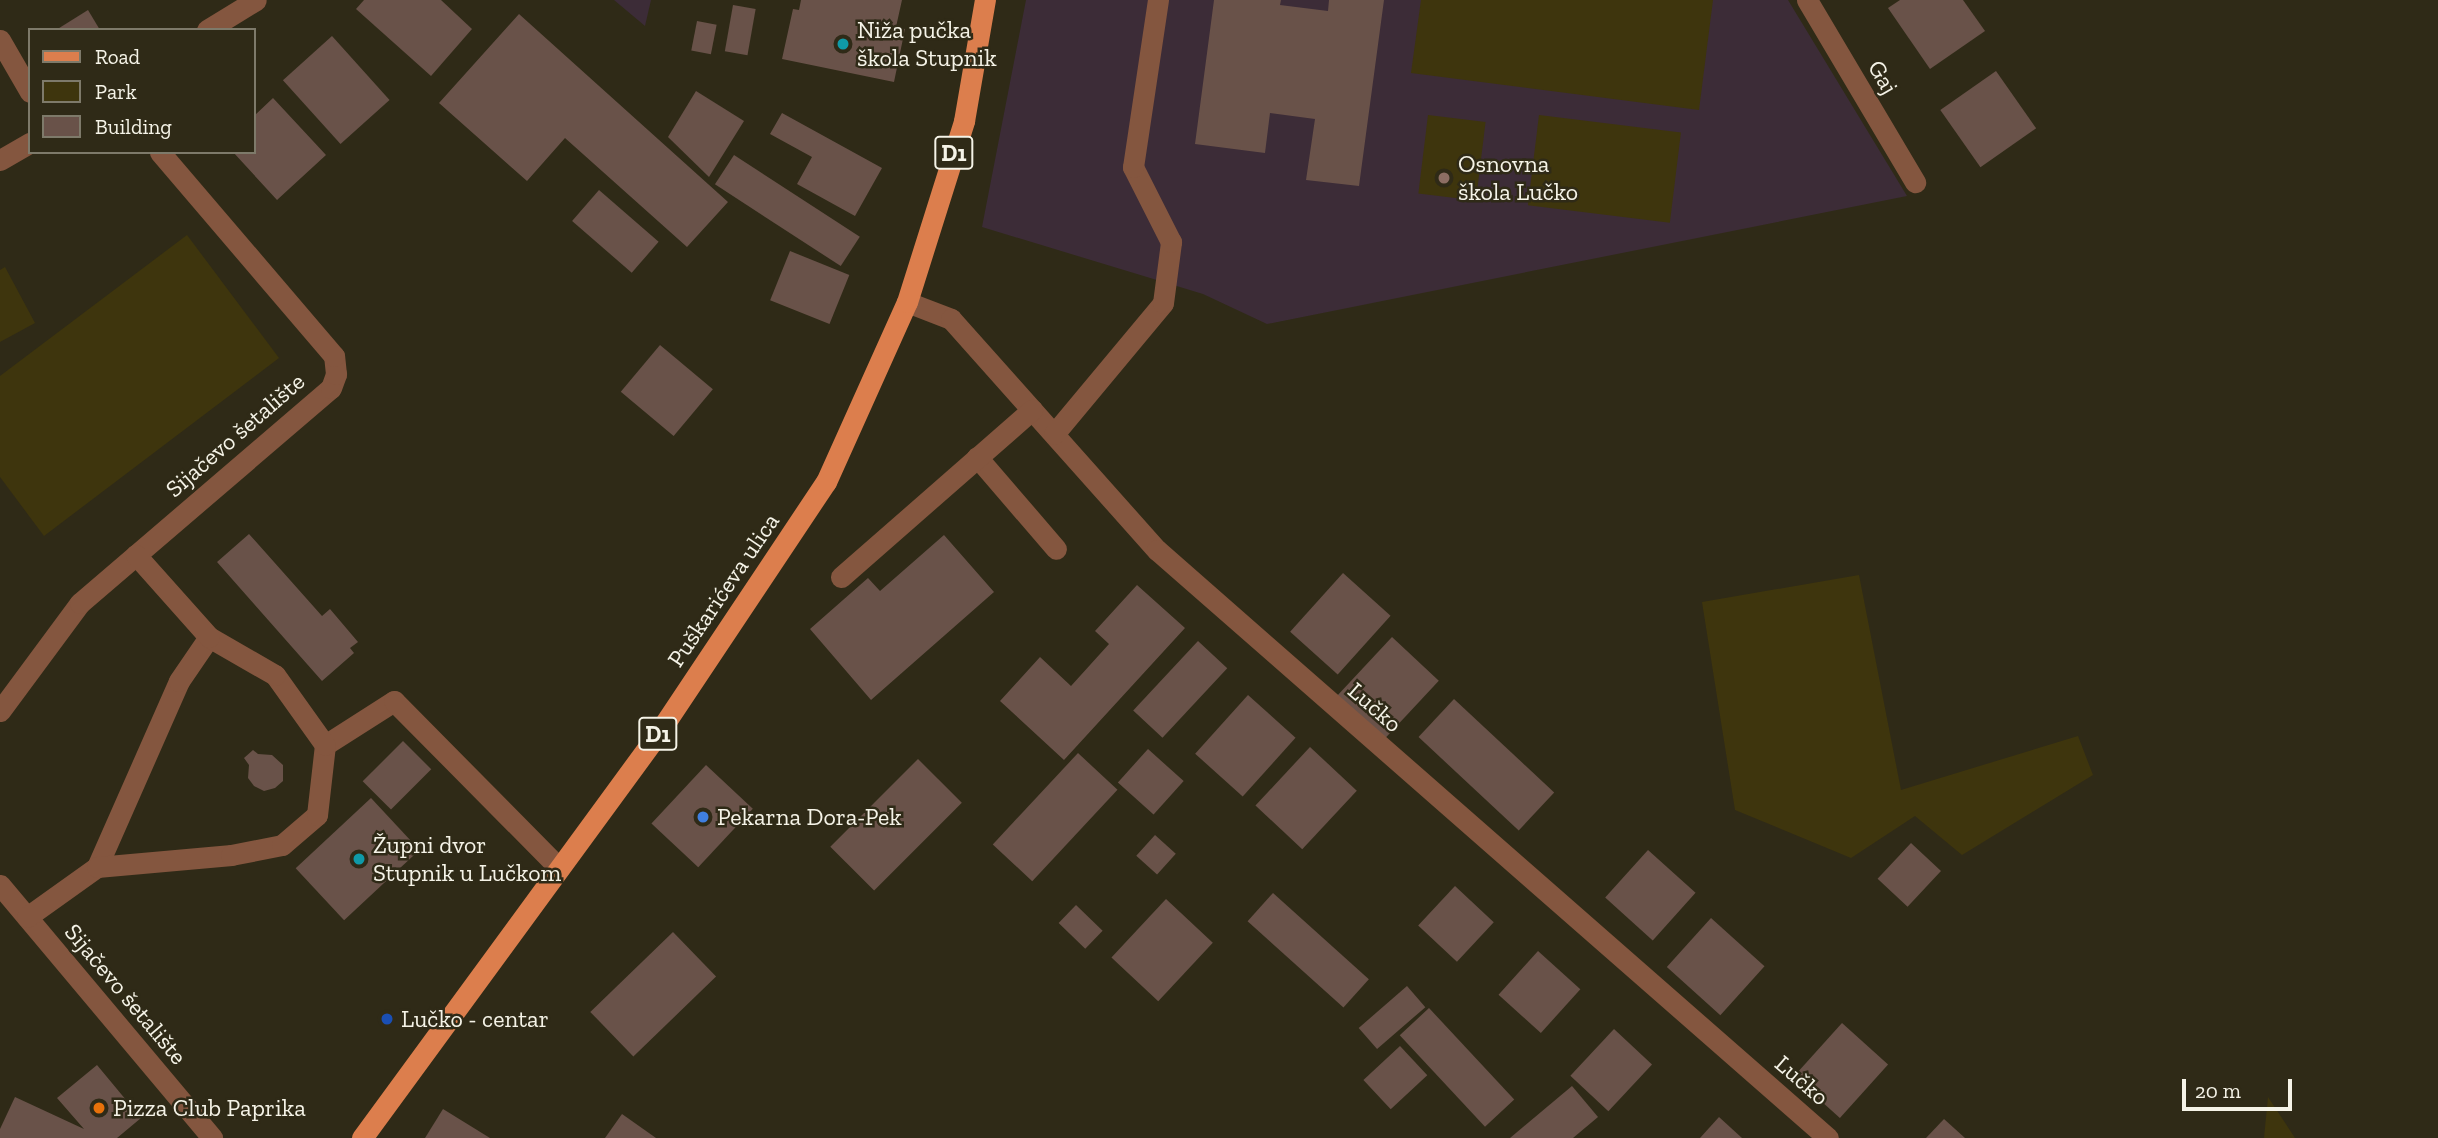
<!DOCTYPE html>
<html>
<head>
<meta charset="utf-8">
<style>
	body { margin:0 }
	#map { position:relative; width:2438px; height:1138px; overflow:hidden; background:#2f2a17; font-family:"Zilla Slab",serif }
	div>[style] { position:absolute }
	.industrial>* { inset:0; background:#3c2c37 }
	.green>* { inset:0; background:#3e350d; transform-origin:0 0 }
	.building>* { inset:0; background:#695249; transform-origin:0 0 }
	.minor>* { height:21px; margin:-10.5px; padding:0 10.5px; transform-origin:10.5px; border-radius:10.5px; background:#84563f }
	.major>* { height:21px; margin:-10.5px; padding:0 10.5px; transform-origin:10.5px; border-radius:10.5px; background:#dc7e4d }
	.dots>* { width:19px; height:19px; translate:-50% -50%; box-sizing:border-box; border:4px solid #2f2a17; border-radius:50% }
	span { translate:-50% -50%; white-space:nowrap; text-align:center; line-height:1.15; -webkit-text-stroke:5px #2f2a17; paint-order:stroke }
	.shield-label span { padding:2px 5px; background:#2f2a17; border:2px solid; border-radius:5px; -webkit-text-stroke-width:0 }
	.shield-label { font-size:23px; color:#f5f3e7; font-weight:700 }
	.poi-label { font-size:24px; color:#f5f3e7 }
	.left { translate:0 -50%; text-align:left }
	.street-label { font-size:24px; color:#f5f3e7 }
	.legend { position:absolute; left:28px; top:28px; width:228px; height:126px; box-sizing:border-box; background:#2f2a17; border:2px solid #7e7a6a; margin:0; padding:9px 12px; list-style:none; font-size:21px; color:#f5f3e7 }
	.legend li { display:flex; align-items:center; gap:14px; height:35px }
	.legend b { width:35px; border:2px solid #7e7a6a }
	.scale { position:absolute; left:2182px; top:1079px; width:110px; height:32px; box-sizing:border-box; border:4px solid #f5f3e7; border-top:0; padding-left:9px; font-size:21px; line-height:24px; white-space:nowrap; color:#f5f3e7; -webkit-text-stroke:5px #2f2a17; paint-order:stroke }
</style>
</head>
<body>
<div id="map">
	<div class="industrial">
		<i style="clip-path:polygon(614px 0,651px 0,645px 26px)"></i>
		<i style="clip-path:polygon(1026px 0,1788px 0,1907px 196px,1267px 324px,1203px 294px,982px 227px)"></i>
	</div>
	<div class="green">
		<i style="clip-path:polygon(1421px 0,1713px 0,1699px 110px,1411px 73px)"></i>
		<i style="left:1428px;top:115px;width:58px;height:79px;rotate:7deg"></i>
		<i style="left:1539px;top:115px;width:143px;height:91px;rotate:7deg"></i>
		<i style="clip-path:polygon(187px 235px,279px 358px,44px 536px,0 477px,0 376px)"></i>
		<i style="clip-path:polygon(5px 267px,35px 323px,0 342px,0 270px)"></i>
		<i style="clip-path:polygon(1859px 575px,1901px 790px,2078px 736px,2093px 775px,1962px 855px,1915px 816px,1851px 858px,1735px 810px,1702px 602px)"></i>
		<i style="clip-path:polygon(2268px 1097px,2295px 1138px,2264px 1138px)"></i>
	</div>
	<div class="building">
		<i style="clip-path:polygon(364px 0,441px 0,472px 29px,431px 76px,356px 9px)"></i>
		<i style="clip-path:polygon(801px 0,902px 0,896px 27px,905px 29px,894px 82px,782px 59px,793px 9px,799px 10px)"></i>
		<i style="clip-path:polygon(1214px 0,1281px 0,1280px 5px,1328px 11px,1329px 0,1384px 0,1359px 186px,1306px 180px,1315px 119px,1270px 113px,1265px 153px,1195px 144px)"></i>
		<i style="clip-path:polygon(1900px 0,1963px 0,1985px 31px,1930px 69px,1888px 8px)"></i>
		<i style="left:733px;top:5px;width:23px;height:47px;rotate:10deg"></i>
		<i style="clip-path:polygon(88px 10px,100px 30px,56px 30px)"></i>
		<i style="clip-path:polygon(519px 14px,728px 202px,687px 247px,565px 138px,527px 181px,439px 103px)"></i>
		<i style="left:697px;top:21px;width:20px;height:30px;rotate:11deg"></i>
		<i style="left:332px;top:36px;width:86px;height:66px;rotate:48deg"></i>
		<i style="left:1996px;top:71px;width:70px;height:68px;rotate:55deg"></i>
		<i style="clip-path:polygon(696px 91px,744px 121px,709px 177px,668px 137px)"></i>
		<i style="clip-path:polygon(273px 98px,326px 155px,277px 200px,233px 152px,254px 152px,254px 116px)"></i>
		<i style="clip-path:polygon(782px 113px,882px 168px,855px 216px,797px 184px,812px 157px,770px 134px)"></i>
		<i style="left:734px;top:155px;width:150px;height:35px;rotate:33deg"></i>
		<i style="left:599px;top:190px;width:79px;height:41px;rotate:41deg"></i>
		<i style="left:790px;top:251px;width:64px;height:53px;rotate:22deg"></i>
		<i style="left:660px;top:345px;width:69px;height:61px;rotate:40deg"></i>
		<i style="clip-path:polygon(249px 534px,322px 616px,330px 609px,358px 642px,350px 648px,354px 653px,322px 681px,217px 562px)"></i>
		<i style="clip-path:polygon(944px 535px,994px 592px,871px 700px,810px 629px,868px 578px,880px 591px)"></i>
		<i style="left:1343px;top:573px;width:64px;height:79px;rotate:42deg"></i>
		<i style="clip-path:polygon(1137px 585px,1185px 628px,1064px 760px,1000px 701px,1040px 657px,1071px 686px,1109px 644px,1095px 631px)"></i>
		<i style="left:1392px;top:637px;width:64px;height:80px;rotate:43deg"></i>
		<i style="left:1198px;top:641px;width:40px;height:95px;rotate:43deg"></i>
		<i style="left:1248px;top:695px;width:64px;height:79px;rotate:42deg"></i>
		<i style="left:1454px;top:699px;width:137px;height:52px;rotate:43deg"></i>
		<i style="left:403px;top:741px;width:40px;height:57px;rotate:45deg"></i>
		<i style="left:1310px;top:747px;width:64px;height:80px;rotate:43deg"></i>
		<i style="left:1148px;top:749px;width:48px;height:45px;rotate:42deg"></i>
		<i style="clip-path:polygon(253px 750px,258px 754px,272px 755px,283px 765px,283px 781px,275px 788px,264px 791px,254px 786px,248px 778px,249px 765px,244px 758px)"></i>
		<i style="left:1078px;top:753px;width:54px;height:125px;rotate:43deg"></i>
		<i style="left:918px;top:759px;width:62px;height:124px;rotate:45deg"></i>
		<i style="left:706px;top:765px;width:64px;height:80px;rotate:43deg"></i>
		<i style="left:371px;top:798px;width:71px;height:103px;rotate:47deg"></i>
		<i style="left:1155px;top:835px;width:28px;height:28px;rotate:42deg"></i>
		<i style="left:1911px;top:843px;width:41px;height:49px;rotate:43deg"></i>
		<i style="left:1648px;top:850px;width:64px;height:64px;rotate:42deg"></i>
		<i style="left:1455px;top:886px;width:53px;height:54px;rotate:43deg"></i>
		<i style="left:1273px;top:893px;width:129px;height:38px;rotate:42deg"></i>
		<i style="left:1166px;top:899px;width:64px;height:80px;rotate:43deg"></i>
		<i style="left:1076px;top:905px;width:37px;height:25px;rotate:44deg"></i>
		<i style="left:1711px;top:918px;width:72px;height:66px;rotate:42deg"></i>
		<i style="left:673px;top:932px;width:62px;height:115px;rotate:46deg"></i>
		<i style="left:1538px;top:951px;width:57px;height:59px;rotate:42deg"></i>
		<i style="left:1407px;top:986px;width:28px;height:64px;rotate:49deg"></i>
		<i style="left:1429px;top:1008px;width:125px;height:40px;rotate:47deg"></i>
		<i style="left:1842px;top:1023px;width:62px;height:72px;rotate:42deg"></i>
		<i style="left:1614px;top:1029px;width:52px;height:64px;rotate:43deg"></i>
		<i style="left:1400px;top:1046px;width:40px;height:50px;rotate:47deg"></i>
		<i style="clip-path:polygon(97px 1065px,141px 1118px,117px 1138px,0 1138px,0 1129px,15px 1097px,84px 1129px,57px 1098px)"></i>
		<i style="clip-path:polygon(1572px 1086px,1598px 1117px,1573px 1138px,1510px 1138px)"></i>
		<i style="clip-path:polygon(443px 1109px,490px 1138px,425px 1138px)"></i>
		<i style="clip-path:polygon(622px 1114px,656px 1138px,605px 1138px)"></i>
		<i style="clip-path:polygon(1719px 1117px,1742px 1138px,1700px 1138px)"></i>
		<i style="clip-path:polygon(1944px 1119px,1965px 1138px,1926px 1138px)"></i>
	</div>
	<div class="minor">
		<i style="left:1807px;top:0;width:212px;rotate:59.3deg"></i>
		<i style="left:207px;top:30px;width:57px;rotate:-31.5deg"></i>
		<i style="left:0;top:40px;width:60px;rotate:60deg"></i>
		<i style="left:0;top:160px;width:34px;rotate:-30deg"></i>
		<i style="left:907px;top:302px;width:47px;rotate:21.1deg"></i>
		<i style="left:951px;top:319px;width:310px;rotate:48.3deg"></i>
		<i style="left:1157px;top:550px;width:892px;rotate:41.23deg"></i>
		<i style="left:1054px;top:434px;width:170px;rotate:-50.2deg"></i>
		<i style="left:1163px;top:303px;width:62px;rotate:-82.5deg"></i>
		<i style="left:1171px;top:242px;width:84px;rotate:-116.9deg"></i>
		<i style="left:1133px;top:167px;width:169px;rotate:-81.5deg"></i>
		<i style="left:977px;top:457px;width:121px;rotate:49.3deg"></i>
		<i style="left:841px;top:577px;width:254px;rotate:-41.2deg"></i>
		<i style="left:0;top:711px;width:134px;rotate:-53.5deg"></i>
		<i style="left:80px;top:603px;width:330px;rotate:-40.6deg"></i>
		<i style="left:331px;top:388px;width:15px;rotate:-70deg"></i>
		<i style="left:336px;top:374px;width:18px;rotate:-96deg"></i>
		<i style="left:334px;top:356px;width:268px;rotate:-130.5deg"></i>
		<i style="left:325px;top:745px;width:82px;rotate:-32.5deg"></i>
		<i style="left:394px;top:701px;width:235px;rotate:45.3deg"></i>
		<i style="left:97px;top:867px;width:203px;rotate:-66.2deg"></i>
		<i style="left:179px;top:681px;width:53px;rotate:-55.7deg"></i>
		<i style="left:0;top:885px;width:330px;rotate:50deg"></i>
		<i style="left:27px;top:917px;width:86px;rotate:-35.5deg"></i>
		<i style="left:97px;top:867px;width:135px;rotate:-5.1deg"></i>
		<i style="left:231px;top:855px;width:52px;rotate:-11.1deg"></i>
		<i style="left:282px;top:845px;width:46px;rotate:-40.6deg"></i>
		<i style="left:317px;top:815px;width:70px;rotate:-83.5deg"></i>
		<i style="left:325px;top:745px;width:86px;rotate:-125.5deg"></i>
		<i style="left:275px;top:675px;width:76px;rotate:-150.1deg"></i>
		<i style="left:209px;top:637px;width:110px;rotate:-131.7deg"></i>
	</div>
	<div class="major">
		<i style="left:362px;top:1138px;width:499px;rotate:-53.8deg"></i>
		<i style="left:657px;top:735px;width:304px;rotate:-56.3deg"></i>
		<i style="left:826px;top:482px;width:197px;rotate:-65.8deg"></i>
		<i style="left:907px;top:302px;width:190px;rotate:-72.5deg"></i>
		<i style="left:964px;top:121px;width:123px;rotate:-80.2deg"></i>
	</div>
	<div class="dots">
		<i style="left:843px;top:44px;background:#0f9aa8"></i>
		<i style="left:1444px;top:178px;background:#8d6e63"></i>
		<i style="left:703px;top:817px;background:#3f7fe0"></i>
		<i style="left:359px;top:859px;background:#0f9aa8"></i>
		<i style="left:387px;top:1019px;background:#1a4fb4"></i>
		<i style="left:99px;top:1108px;background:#e8710a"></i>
	</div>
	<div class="shield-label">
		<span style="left:954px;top:153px">D1</span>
		<span style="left:658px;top:734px">D1</span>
	</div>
	<div class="poi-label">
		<span class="left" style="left:857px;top:44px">Niža pučka<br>škola Stupnik</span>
		<span class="left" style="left:1458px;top:178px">Osnovna<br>škola Lučko</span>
		<span class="left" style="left:717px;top:817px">Pekarna Dora-Pek</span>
		<span class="left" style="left:373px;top:859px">Župni dvor<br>Stupnik u Lučkom</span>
		<span class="left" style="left:401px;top:1019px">Lučko - centar</span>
		<span class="left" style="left:113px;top:1108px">Pizza Club Paprika</span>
	</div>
	<div class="street-label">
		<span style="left:1883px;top:77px;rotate:59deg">Gaj</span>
		<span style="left:235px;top:435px;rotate:-41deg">Sijačevo šetalište</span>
		<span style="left:723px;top:590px;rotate:-56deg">Puškarićeva ulica</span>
		<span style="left:1375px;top:707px;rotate:41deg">Lučko</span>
		<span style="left:126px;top:994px;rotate:50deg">Sijačevo šetalište</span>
		<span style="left:1802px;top:1080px;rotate:41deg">Lučko</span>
	</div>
	<ul class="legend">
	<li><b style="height:9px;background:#dc7e4d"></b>Road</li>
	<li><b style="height:19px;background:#3e350d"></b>Park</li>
	<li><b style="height:19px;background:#695249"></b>Building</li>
	</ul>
	<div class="scale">20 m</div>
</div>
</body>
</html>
